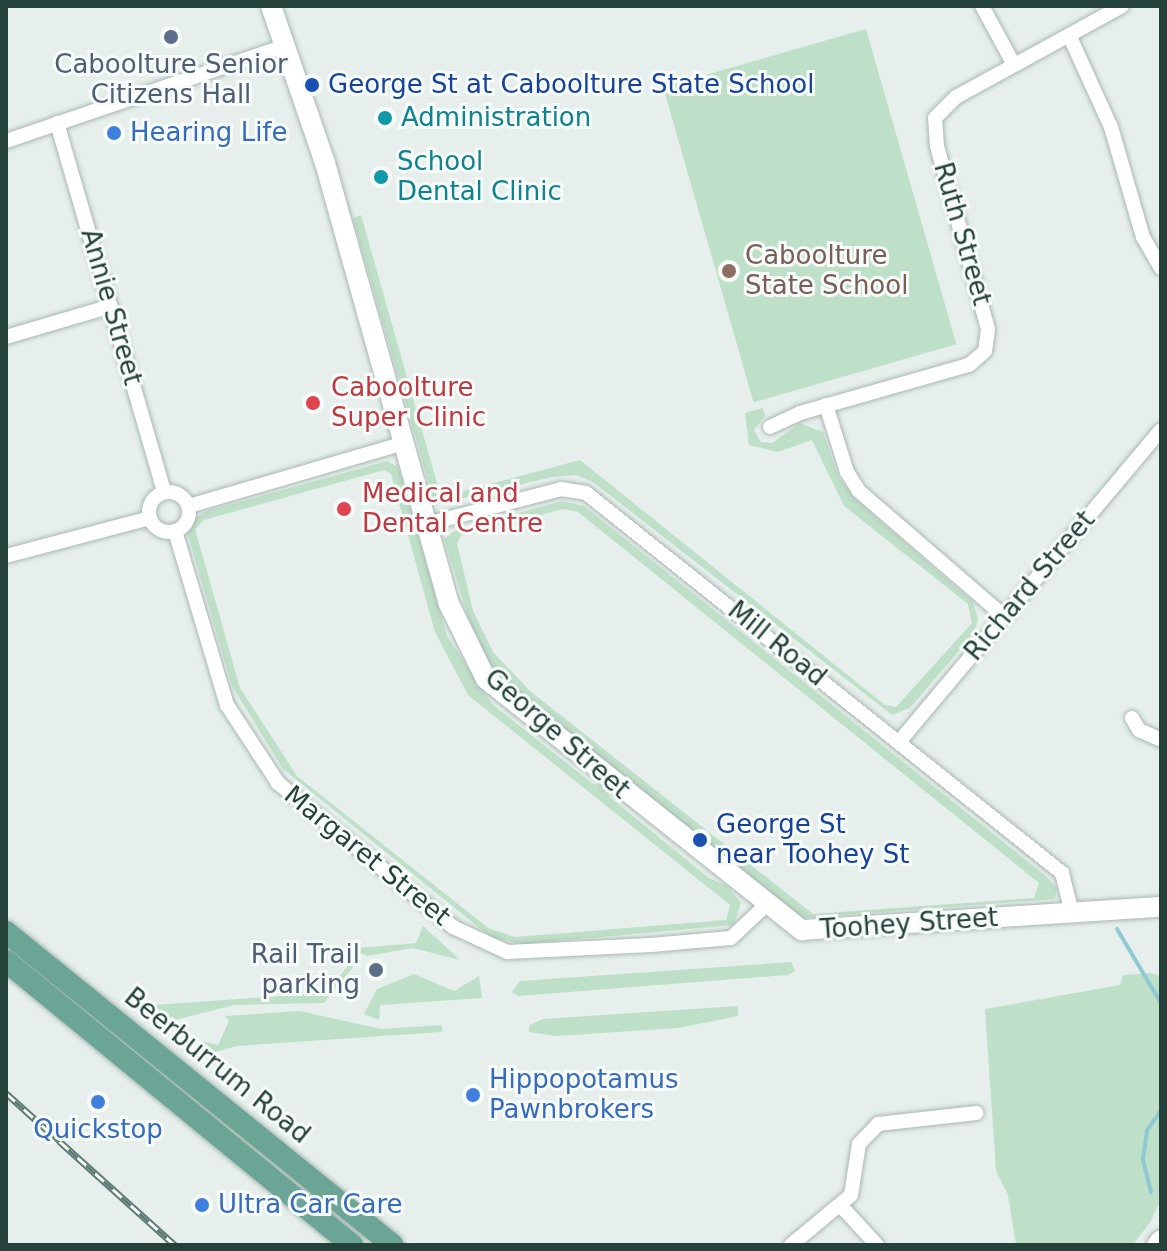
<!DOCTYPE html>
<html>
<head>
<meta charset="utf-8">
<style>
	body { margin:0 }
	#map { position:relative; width:1167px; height:1251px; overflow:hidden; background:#e6efeb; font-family:"DejaVu Sans",sans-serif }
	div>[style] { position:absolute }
	.green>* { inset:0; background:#bfe0c8; transform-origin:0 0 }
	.stream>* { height:4px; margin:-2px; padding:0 2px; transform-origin:2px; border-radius:2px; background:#8ec9d4 }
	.roads { filter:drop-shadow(0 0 2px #a8b8b2) drop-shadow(0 0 2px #a8b8b2) }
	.street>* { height:14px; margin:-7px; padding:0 7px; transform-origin:7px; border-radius:7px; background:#fff }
	.street>.ring { margin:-7px; padding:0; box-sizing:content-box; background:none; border:14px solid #fff; border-radius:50% }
	.secondary>* { height:20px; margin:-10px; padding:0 10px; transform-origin:10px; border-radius:10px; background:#fff }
	.primary>* { height:22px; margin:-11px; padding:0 11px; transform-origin:11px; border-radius:11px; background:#6aa596 }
	.rail>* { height:7px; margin-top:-3.5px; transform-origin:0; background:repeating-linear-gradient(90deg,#f7fbf9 0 12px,#5f7d75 0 24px); box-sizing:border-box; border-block:2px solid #5f7d75 }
	.dots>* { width:22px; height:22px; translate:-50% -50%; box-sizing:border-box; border:4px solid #f7fbf9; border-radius:50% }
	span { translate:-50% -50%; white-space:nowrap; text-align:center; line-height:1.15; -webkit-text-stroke:6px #f7fbf9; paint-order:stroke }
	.service-label { font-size:26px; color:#4e5e75 }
	.right { translate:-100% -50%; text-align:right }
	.transit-label { font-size:26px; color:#164399 }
	.left { translate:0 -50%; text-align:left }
	.culture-label { font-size:26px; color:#0d838f }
	.shop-label { font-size:26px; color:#366cbe }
	.street-label { font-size:26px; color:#24423a }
	.education-label { font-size:26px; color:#785e54 }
	.health-label { font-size:26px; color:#be3a42 }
	.frame { position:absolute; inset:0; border:8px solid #24423a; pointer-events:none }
</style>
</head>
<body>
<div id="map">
	<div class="green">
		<i style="left:866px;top:29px;width:328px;height:211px;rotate:74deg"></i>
		<i style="clip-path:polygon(361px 215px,441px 497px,580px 460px,885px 705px,896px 707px,972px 623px,968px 604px,844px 506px,812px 440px,778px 452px,749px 445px,745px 413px,763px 408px,765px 416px,754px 430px,761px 442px,772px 443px,800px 423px,823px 432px,839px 478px,855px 499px,973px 602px,978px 619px,975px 632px,910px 708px,892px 715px,593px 482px,576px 475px,552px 477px,435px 505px,353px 218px)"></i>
		<i style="clip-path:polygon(evenodd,387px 461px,398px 467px,447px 636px,492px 704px,593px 784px,601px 785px,612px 799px,709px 878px,727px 886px,741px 903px,734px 925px,523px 944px,492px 938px,283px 769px,232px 686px,187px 532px,195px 517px,207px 511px,387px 461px,384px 470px,391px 474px,435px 632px,468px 695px,730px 905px,726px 920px,515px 937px,488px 928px,297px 776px,240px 688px,195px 529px,204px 520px,384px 470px)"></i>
		<i style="clip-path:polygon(evenodd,562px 501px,584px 506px,1047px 877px,1057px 889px,1055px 899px,800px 918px,511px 686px,495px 678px,470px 623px,444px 539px,454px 531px,562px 501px,563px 509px,578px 512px,1039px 883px,1034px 898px,813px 914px,530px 691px,493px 652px,473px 611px,457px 543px,461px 536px,563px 509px)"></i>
		<i style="clip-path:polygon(423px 926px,460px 960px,413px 948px,367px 956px,353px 950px,349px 955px,353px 967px,324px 1003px,234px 1005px,167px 1022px,139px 1006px,326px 993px,350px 963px,334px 950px,416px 943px)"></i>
		<i style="clip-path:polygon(791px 962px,795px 971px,788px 975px,518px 996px,512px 992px,520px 981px)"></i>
		<i style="clip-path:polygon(1151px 973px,1161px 976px,1161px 1199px,1151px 1221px,1133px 1245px,1016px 1245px,1008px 1195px,996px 1171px,985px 1009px,1120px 985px,1123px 975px)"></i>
		<i style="clip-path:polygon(414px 974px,454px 991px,479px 976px,482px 998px,380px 1005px,379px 1020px,364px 1014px,377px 989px)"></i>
		<i style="clip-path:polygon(738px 1006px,738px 1016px,679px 1028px,556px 1036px,529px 1032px,529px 1025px,543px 1019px)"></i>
		<i style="clip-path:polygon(300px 1011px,381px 1029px,442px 1025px,442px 1032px,237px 1046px,201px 1056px,193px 1050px,202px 1041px,218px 1045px,229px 1021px,225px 1016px)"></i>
	</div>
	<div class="stream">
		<i style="left:1117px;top:929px;width:86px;rotate:59.3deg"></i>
		<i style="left:1151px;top:1192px;width:34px;rotate:-104deg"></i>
		<i style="left:1143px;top:1159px;width:29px;rotate:-82deg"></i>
		<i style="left:1147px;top:1130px;width:24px;rotate:-54deg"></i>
	</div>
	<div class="roads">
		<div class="street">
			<i style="left:982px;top:6px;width:67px;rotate:61.5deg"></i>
			<i style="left:1069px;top:35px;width:101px;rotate:65.5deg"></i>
			<i style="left:1111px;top:127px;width:115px;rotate:73.8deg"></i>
			<i style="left:1143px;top:237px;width:36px;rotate:60deg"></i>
			<i style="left:57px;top:123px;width:384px;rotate:73.8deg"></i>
			<i style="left:6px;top:141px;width:295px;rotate:-18.8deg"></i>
			<i style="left:6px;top:337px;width:109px;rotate:-16.4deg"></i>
			<i style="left:826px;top:405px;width:70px;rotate:72.6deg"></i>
			<i style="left:847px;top:472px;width:22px;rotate:58deg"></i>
			<i style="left:859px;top:491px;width:193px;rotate:40.8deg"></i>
			<i style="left:770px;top:427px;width:33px;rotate:-25deg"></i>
			<i style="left:800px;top:413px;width:176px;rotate:-15.9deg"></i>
			<i style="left:969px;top:365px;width:21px;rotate:-41deg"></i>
			<i style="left:985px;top:351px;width:22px;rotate:-82deg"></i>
			<i style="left:988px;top:329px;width:190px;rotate:-105.6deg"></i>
			<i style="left:937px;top:146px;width:28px;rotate:-94deg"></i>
			<i style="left:935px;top:118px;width:30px;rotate:-45deg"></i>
			<i style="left:956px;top:97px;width:189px;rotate:-28.7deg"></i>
			<i class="ring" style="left:149px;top:492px;width:26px;height:26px"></i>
			<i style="left:189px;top:506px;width:224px;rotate:-16.3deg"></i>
			<i style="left:427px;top:524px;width:138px;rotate:-14.6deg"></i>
			<i style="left:561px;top:489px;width:25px;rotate:9deg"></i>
			<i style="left:586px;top:493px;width:609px;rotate:38.6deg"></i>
			<i style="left:1062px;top:873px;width:41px;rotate:76deg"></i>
			<i style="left:175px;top:531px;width:182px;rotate:73.4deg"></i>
			<i style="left:227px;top:705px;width:93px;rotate:56.8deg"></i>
			<i style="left:278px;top:783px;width:227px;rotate:39.4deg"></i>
			<i style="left:453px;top:927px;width:60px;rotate:24.8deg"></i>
			<i style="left:507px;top:952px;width:144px;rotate:-2.8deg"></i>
			<i style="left:651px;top:945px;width:80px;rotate:-5deg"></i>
			<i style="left:731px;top:938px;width:47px;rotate:-43.3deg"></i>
			<i style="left:6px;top:556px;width:149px;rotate:-14.8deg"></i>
			<i style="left:1132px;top:718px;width:14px;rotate:60deg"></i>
			<i style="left:1139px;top:730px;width:24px;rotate:24deg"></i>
			<i style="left:899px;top:742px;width:407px;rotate:-50deg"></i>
			<i style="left:842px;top:1207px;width:52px;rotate:47.4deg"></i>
			<i style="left:791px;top:1245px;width:78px;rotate:-39.8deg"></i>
			<i style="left:851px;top:1195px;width:52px;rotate:-81.1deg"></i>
			<i style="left:859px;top:1144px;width:28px;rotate:-46deg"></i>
			<i style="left:878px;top:1124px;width:99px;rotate:-6.4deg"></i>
		</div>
		<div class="secondary">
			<i style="left:271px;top:6px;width:166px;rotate:71deg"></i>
			<i style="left:325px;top:163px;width:456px;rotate:74.3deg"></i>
			<i style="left:448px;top:602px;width:86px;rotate:63.7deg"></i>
			<i style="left:486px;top:679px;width:404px;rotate:38.5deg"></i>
			<i style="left:802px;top:930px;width:360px;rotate:-3.7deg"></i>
			<i style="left:1157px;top:1245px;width:6px;rotate:-51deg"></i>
		</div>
		<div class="primary">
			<i style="left:6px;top:932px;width:497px;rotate:39deg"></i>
			<i style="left:6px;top:961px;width:448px;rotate:39.4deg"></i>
		</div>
	</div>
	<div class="rail">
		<i style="left:6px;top:1093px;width:227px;rotate:42deg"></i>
	</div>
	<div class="dots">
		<i style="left:171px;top:37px;background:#5c6f8a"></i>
		<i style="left:312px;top:85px;background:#1a4fb4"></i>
		<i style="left:385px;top:118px;background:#0f9aa8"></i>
		<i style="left:114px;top:133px;background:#3f7fe0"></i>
		<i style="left:381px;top:177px;background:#0f9aa8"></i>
		<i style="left:729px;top:271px;background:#8d6e63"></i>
		<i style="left:313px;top:403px;background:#e0444e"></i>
		<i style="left:344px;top:509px;background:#e0444e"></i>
		<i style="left:700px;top:840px;background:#1a4fb4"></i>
		<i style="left:376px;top:970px;background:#5c6f8a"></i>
		<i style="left:473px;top:1095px;background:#3f7fe0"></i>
		<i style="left:98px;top:1102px;background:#3f7fe0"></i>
		<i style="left:202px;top:1205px;background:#3f7fe0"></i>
	</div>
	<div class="service-label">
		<span style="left:171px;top:80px">Caboolture Senior<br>Citizens Hall</span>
		<span class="right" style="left:360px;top:970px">Rail Trail<br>parking</span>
	</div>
	<div class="transit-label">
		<span class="left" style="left:328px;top:85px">George St at Caboolture State School</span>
		<span class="left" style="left:716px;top:840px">George St<br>near Toohey St</span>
	</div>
	<div class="culture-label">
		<span class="left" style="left:401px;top:118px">Administration</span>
		<span class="left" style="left:397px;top:177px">School<br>Dental Clinic</span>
	</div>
	<div class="shop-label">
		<span class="left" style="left:130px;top:133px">Hearing Life</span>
		<span class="left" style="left:489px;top:1095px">Hippopotamus<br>Pawnbrokers</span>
		<span style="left:98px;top:1130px">Quickstop</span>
		<span class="left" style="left:218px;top:1205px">Ultra Car Care</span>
	</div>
	<div class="street-label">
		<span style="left:962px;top:234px;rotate:74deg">Ruth Street</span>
		<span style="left:111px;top:307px;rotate:74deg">Annie Street</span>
		<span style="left:1030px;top:586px;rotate:-50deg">Richard Street</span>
		<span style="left:777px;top:644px;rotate:39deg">Mill Road</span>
		<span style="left:557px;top:734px;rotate:41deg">George Street</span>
		<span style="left:367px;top:856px;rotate:39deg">Margaret Street</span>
		<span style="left:909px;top:924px;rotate:-4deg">Toohey Street</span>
		<span style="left:217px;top:1066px;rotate:39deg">Beerburrum Road</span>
	</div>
	<div class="education-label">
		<span class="left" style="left:745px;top:271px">Caboolture<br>State School</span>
	</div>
	<div class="health-label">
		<span class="left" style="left:331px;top:403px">Caboolture<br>Super Clinic</span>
		<span class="left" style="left:362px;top:509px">Medical and<br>Dental Centre</span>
	</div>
	<div class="frame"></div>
</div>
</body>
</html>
